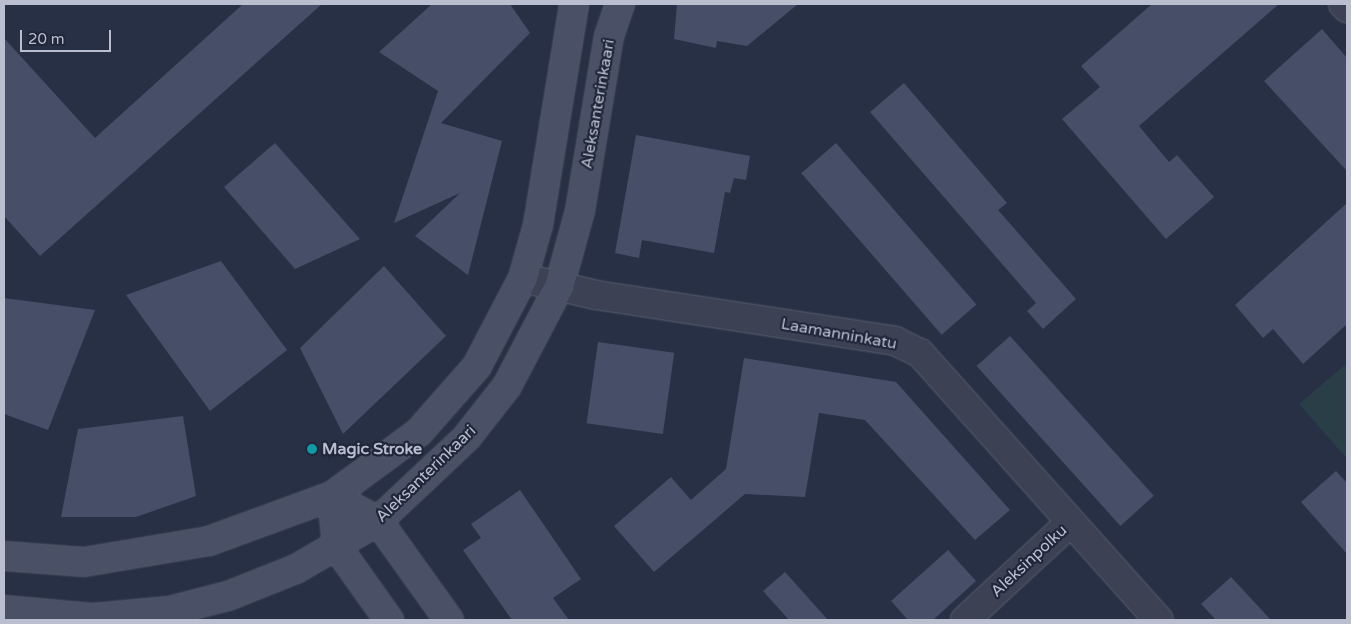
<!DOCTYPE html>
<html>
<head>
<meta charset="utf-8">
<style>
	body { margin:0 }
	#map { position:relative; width:1351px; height:624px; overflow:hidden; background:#273045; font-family:"Varela Round",sans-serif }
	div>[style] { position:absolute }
	.green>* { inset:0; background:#293e46 }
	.building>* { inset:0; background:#464f67; transform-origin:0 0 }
	.roads { filter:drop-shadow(0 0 1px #5a6072) drop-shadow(0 0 1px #5a6072) }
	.street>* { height:28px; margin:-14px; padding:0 14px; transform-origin:14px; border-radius:14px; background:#3c4254 }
	.secondary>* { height:28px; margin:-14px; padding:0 14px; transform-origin:14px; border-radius:14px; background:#4a5167 }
	.dots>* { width:14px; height:14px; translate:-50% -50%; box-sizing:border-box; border:2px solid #20273a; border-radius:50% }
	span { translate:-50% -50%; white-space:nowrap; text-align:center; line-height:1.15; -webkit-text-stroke:4.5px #20273a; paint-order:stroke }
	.street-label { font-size:16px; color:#babece }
	.poi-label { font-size:16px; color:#babece; font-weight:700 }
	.left { translate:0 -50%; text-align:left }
	.frame { position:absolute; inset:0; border:5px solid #babece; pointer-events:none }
	.scale { position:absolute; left:20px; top:30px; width:91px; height:22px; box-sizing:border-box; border:2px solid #babece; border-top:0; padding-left:6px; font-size:15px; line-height:18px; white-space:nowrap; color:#babece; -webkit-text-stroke:4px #20273a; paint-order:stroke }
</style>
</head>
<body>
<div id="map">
	<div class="green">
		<i style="clip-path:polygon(1347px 363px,1347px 459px,1299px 404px)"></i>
	</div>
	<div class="building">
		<i style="clip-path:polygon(243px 4px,322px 4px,40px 256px,4px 216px,4px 38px,95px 138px)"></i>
		<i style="clip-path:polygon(432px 4px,510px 4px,530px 33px,441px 123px,502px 141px,468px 275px,415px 236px,460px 193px,394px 223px,438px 91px,379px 52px)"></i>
		<i style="clip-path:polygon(677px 4px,798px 4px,747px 46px,717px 41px,716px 48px,674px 39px)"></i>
		<i style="clip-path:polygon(1152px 4px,1279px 4px,1139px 126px,1169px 162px,1177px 155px,1214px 197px,1166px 239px,1062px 119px,1100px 87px,1081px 66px)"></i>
		<i style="clip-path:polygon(1322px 29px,1347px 58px,1347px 171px,1264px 81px)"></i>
		<i style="clip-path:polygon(904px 83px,1007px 203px,998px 210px,1076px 299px,1043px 329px,1027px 311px,1036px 303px,870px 112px)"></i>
		<i style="clip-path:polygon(636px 135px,750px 156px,746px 180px,734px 178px,730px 193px,725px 192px,714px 253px,642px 240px,639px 258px,615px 253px)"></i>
		<i style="clip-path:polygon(275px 143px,360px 239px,295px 269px,224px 187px)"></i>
		<i style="left:836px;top:143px;width:214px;height:46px;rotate:49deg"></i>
		<i style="clip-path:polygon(1347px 203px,1347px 324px,1303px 364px,1273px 329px,1263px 338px,1235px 305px)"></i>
		<i style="clip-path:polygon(221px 261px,287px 350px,210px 411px,126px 295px)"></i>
		<i style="clip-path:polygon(384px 266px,446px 336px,343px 434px,300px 348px)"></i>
		<i style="clip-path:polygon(4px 298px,95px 310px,48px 430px,4px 414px)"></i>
		<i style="left:1010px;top:336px;width:215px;height:45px;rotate:48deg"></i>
		<i style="left:598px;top:342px;width:77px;height:82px;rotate:8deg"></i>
		<i style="clip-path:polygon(744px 358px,896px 382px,1010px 510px,975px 540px,865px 420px,819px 413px,805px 497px,745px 494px,654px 572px,614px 526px,671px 477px,691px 500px,726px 469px)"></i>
		<i style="clip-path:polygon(183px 416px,196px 496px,136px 517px,61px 517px,78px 429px)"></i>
		<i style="clip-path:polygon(1336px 471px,1347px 483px,1347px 554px,1301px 502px)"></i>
		<i style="clip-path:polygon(520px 490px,581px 579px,553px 598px,569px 620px,512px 620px,463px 550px,481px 538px,471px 524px)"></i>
		<i style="clip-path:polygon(948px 550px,976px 581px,933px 620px,908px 620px,891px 601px)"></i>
		<i style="clip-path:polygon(785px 572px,828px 620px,789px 620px,763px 591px)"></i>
		<i style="clip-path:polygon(1231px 577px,1271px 620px,1216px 620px,1201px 604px)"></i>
	</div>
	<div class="roads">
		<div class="street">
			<i style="left:1343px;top:4px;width:6px;rotate:45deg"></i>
			<i style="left:523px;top:278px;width:75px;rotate:13.1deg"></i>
			<i style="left:596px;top:295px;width:303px;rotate:8.7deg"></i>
			<i style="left:895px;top:341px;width:28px;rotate:26deg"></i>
			<i style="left:920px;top:353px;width:358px;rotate:48.2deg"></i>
			<i style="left:965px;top:620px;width:144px;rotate:-42.8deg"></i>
		</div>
		<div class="secondary">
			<i style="left:332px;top:496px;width:52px;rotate:28.5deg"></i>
			<i style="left:378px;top:521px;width:122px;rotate:54.4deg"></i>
			<i style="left:332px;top:496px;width:51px;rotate:84.4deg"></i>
			<i style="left:337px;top:547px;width:90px;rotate:54.5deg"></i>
			<i style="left:4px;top:556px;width:80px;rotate:4.3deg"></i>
			<i style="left:84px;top:562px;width:127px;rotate:-9.5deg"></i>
			<i style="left:209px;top:541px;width:131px;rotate:-20.1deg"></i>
			<i style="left:332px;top:496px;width:108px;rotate:-36.3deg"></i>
			<i style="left:419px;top:432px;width:88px;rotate:-48.7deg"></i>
			<i style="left:477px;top:366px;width:99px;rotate:-62.4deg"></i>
			<i style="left:523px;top:278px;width:55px;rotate:-74.2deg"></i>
			<i style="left:538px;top:225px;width:224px;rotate:-80.7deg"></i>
			<i style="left:4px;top:610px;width:89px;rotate:5.1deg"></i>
			<i style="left:93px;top:618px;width:76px;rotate:-5.3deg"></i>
			<i style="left:169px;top:611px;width:61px;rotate:-14.3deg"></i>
			<i style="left:228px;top:596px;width:73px;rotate:-21.7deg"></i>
			<i style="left:296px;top:569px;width:95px;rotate:-30.3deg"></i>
			<i style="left:378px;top:521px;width:122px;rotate:-43.3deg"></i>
			<i style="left:467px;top:437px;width:65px;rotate:-51.9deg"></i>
			<i style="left:507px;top:386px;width:112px;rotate:-62.3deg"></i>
			<i style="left:559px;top:287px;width:79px;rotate:-74.6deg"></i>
			<i style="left:580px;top:211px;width:177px;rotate:-80.6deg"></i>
			<i style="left:609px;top:36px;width:34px;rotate:-71deg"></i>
		</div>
	</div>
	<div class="dots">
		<i style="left:312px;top:449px;background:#0f9aa8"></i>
	</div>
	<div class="street-label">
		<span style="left:598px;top:104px;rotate:-80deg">Aleksanterinkaari</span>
		<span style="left:839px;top:334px;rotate:10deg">Laamanninkatu</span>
		<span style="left:426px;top:474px;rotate:-44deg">Aleksanterinkaari</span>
		<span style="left:1029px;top:561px;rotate:-43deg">Aleksinpolku</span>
	</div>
	<div class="poi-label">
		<span class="left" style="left:322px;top:449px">Magic Stroke</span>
	</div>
	<div class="frame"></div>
	<div class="scale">20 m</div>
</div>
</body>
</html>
